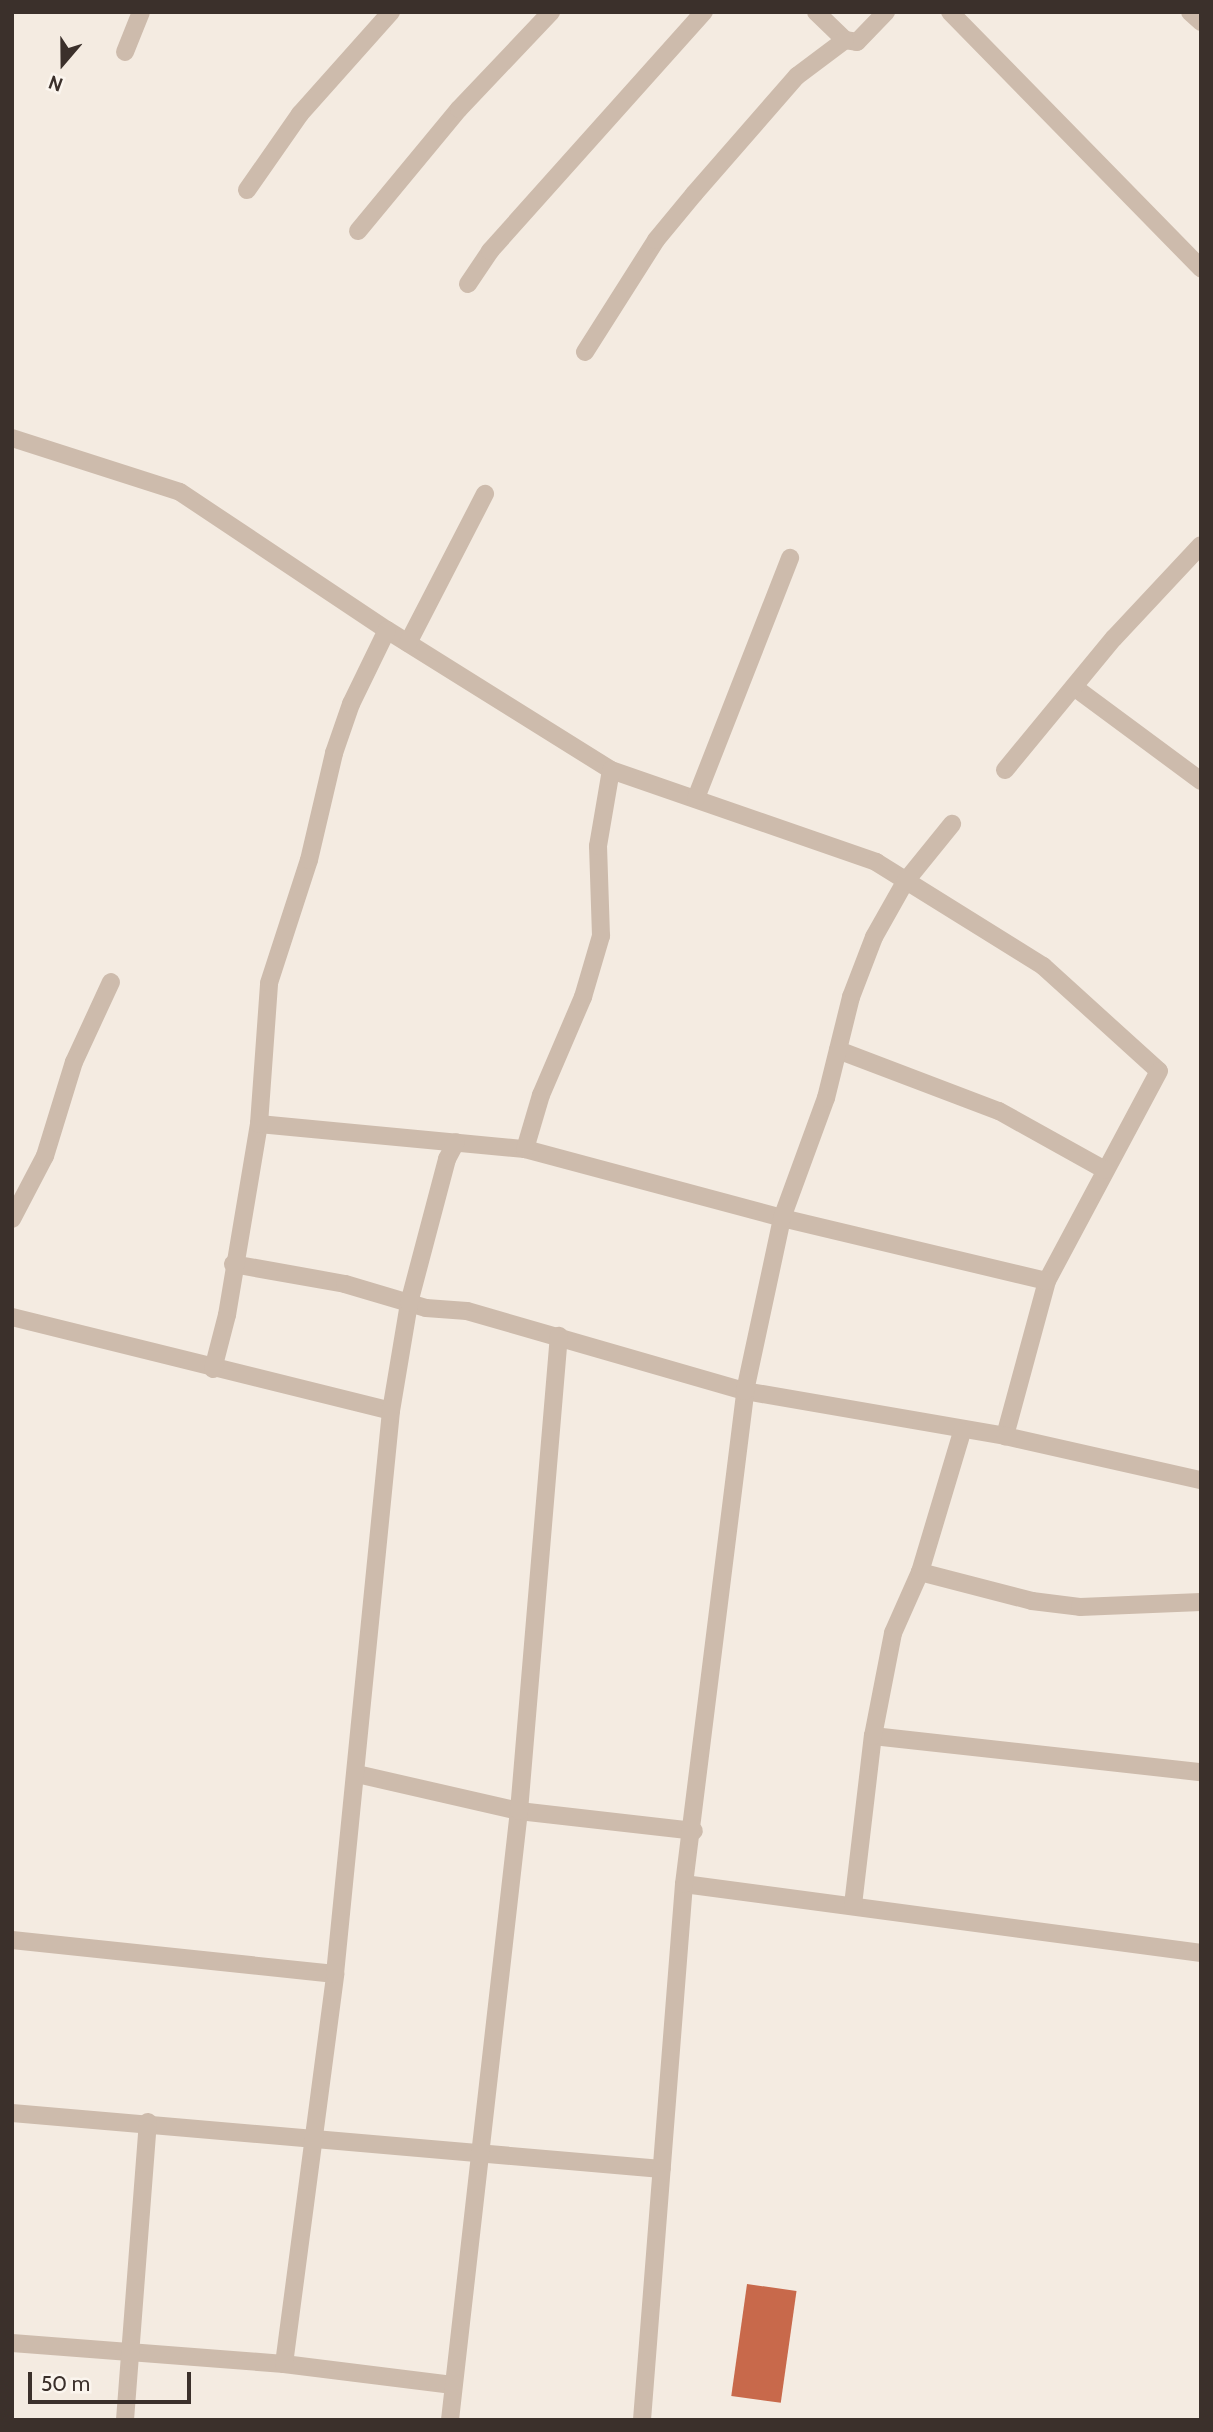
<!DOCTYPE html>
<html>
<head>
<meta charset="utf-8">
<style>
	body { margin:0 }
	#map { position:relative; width:1213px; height:2432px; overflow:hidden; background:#f4ebe1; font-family:Cabin,sans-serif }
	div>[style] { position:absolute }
	.building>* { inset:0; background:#c8694b; transform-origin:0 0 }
	.minor>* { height:18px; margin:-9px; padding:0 9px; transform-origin:9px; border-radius:9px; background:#cdbbac }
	span { translate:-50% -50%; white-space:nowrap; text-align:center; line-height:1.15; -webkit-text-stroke:7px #fbf5ee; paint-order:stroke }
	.frame { position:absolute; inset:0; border:14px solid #3b302b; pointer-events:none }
	.north { position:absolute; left:28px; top:28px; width:70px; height:70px; -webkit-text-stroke:5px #fbf5ee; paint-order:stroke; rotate:200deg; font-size:19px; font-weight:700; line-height:28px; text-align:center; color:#3b302b }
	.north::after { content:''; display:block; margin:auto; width:24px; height:32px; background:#3b302b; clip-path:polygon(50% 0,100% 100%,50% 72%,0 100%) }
	.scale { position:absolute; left:28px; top:2372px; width:163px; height:32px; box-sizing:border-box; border:4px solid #3b302b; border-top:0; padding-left:9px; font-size:21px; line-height:24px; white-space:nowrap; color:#3b302b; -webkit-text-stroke:5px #fbf5ee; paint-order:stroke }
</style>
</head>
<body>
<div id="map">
	<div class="building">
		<i style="left:747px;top:2284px;width:50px;height:113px;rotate:8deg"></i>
	</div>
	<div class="minor">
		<i style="left:816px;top:12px;width:40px;rotate:44deg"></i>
		<i style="left:845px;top:40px;width:12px;rotate:9deg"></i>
		<i style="left:857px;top:42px;width:42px;rotate:-46deg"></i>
		<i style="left:950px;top:12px;width:359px;rotate:45.6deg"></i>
		<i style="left:1190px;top:12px;width:15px;rotate:42deg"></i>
		<i style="left:125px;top:52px;width:43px;rotate:-68.2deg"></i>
		<i style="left:247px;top:190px;width:93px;rotate:-55.1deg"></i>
		<i style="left:300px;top:114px;width:137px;rotate:-48.3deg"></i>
		<i style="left:358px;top:231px;width:158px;rotate:-50.4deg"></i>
		<i style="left:459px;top:109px;width:134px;rotate:-46.5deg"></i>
		<i style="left:468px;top:284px;width:40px;rotate:-56deg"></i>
		<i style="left:490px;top:251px;width:321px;rotate:-48.2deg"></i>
		<i style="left:585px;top:352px;width:133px;rotate:-57.6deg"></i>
		<i style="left:656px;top:240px;width:60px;rotate:-50.4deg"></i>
		<i style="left:694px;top:194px;width:157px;rotate:-48.9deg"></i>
		<i style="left:797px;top:76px;width:60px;rotate:-36.9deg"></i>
		<i style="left:12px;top:438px;width:176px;rotate:17.8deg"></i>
		<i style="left:180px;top:492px;width:249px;rotate:33.7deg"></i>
		<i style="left:387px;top:630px;width:264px;rotate:32deg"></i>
		<i style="left:611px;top:770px;width:281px;rotate:19.1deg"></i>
		<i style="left:876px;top:862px;width:197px;rotate:31.9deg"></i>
		<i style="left:1043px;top:966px;width:156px;rotate:42.2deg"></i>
		<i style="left:1159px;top:1071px;width:238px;rotate:118.1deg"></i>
		<i style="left:1047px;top:1281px;width:161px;rotate:105.2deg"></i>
		<i style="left:408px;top:643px;width:168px;rotate:-62.7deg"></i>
		<i style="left:1074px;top:687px;width:158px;rotate:36.5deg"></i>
		<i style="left:1005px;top:770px;width:171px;rotate:-50.5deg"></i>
		<i style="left:1114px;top:638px;width:127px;rotate:-46.9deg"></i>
		<i style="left:696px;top:798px;width:258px;rotate:-68.6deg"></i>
		<i style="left:838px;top:1050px;width:172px;rotate:20.8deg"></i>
		<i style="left:999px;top:1111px;width:121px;rotate:29.1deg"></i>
		<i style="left:259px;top:1124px;width:267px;rotate:5.4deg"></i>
		<i style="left:525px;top:1149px;width:266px;rotate:15deg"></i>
		<i style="left:782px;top:1218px;width:272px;rotate:13.4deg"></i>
		<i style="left:525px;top:1149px;width:56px;rotate:-73.5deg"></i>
		<i style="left:541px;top:1095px;width:107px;rotate:-66.8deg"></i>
		<i style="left:583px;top:997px;width:64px;rotate:-73.6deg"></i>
		<i style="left:601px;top:936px;width:90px;rotate:-91.9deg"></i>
		<i style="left:598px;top:846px;width:77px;rotate:-80.3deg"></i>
		<i style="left:12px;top:1219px;width:71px;rotate:-62.4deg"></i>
		<i style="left:45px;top:1156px;width:98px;rotate:-72.9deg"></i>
		<i style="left:74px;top:1062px;width:88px;rotate:-65.2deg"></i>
		<i style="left:233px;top:1264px;width:114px;rotate:10.1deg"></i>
		<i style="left:345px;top:1284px;width:84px;rotate:16.5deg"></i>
		<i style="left:426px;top:1308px;width:41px;rotate:4.2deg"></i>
		<i style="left:467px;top:1311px;width:289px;rotate:16.1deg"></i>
		<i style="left:745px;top:1391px;width:264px;rotate:9.8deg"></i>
		<i style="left:1005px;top:1436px;width:201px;rotate:12.7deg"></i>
		<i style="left:12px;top:1317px;width:390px;rotate:13.9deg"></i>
		<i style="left:213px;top:1369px;width:56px;rotate:-75.5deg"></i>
		<i style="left:227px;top:1315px;width:194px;rotate:-80.5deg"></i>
		<i style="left:259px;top:1124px;width:141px;rotate:-85.9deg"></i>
		<i style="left:269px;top:983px;width:129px;rotate:-72deg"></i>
		<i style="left:309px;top:860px;width:110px;rotate:-76.8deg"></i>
		<i style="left:334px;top:753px;width:52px;rotate:-70.9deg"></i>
		<i style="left:351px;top:704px;width:82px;rotate:-64.1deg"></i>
		<i style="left:920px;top:1572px;width:116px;rotate:14.5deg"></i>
		<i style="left:1032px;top:1601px;width:48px;rotate:7.1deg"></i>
		<i style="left:1080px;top:1607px;width:121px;rotate:-2.4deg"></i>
		<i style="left:873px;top:1736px;width:330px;rotate:6.3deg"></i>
		<i style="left:357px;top:1774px;width:166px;rotate:12.9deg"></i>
		<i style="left:519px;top:1811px;width:176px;rotate:6.5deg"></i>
		<i style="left:684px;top:1884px;width:522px;rotate:7.6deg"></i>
		<i style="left:853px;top:1905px;width:170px;rotate:-83.3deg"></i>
		<i style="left:873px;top:1736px;width:105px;rotate:-79deg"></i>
		<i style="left:893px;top:1633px;width:67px;rotate:-66.1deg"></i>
		<i style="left:920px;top:1572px;width:146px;rotate:-73.3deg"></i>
		<i style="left:12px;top:1940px;width:325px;rotate:6deg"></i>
		<i style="left:12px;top:2113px;width:652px;rotate:4.92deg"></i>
		<i style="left:12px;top:2343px;width:273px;rotate:4.4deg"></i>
		<i style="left:284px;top:2364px;width:170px;rotate:7.1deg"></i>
		<i style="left:284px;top:2364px;width:393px;rotate:-82.5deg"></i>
		<i style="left:335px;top:1974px;width:566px;rotate:-84.32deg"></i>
		<i style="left:391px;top:1411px;width:109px;rotate:-80.5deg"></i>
		<i style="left:409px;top:1303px;width:149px;rotate:-75.2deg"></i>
		<i style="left:447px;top:1159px;width:19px;rotate:-62deg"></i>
		<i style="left:125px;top:2420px;width:299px;rotate:-85.6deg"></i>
		<i style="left:450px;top:2420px;width:613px;rotate:-83.54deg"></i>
		<i style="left:519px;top:1811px;width:477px;rotate:-85.2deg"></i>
		<i style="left:642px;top:2420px;width:538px;rotate:-85.52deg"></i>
		<i style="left:684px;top:1884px;width:497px;rotate:-82.9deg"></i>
		<i style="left:745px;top:1391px;width:177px;rotate:-77.9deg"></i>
		<i style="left:782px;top:1218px;width:128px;rotate:-69.9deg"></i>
		<i style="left:826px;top:1098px;width:104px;rotate:-76.1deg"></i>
		<i style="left:851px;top:997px;width:64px;rotate:-69deg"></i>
		<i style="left:874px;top:937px;width:63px;rotate:-60.6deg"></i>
		<i style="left:905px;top:882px;width:75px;rotate:-51deg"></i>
	</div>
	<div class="frame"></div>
	<div class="north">N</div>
	<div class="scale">50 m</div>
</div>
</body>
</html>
